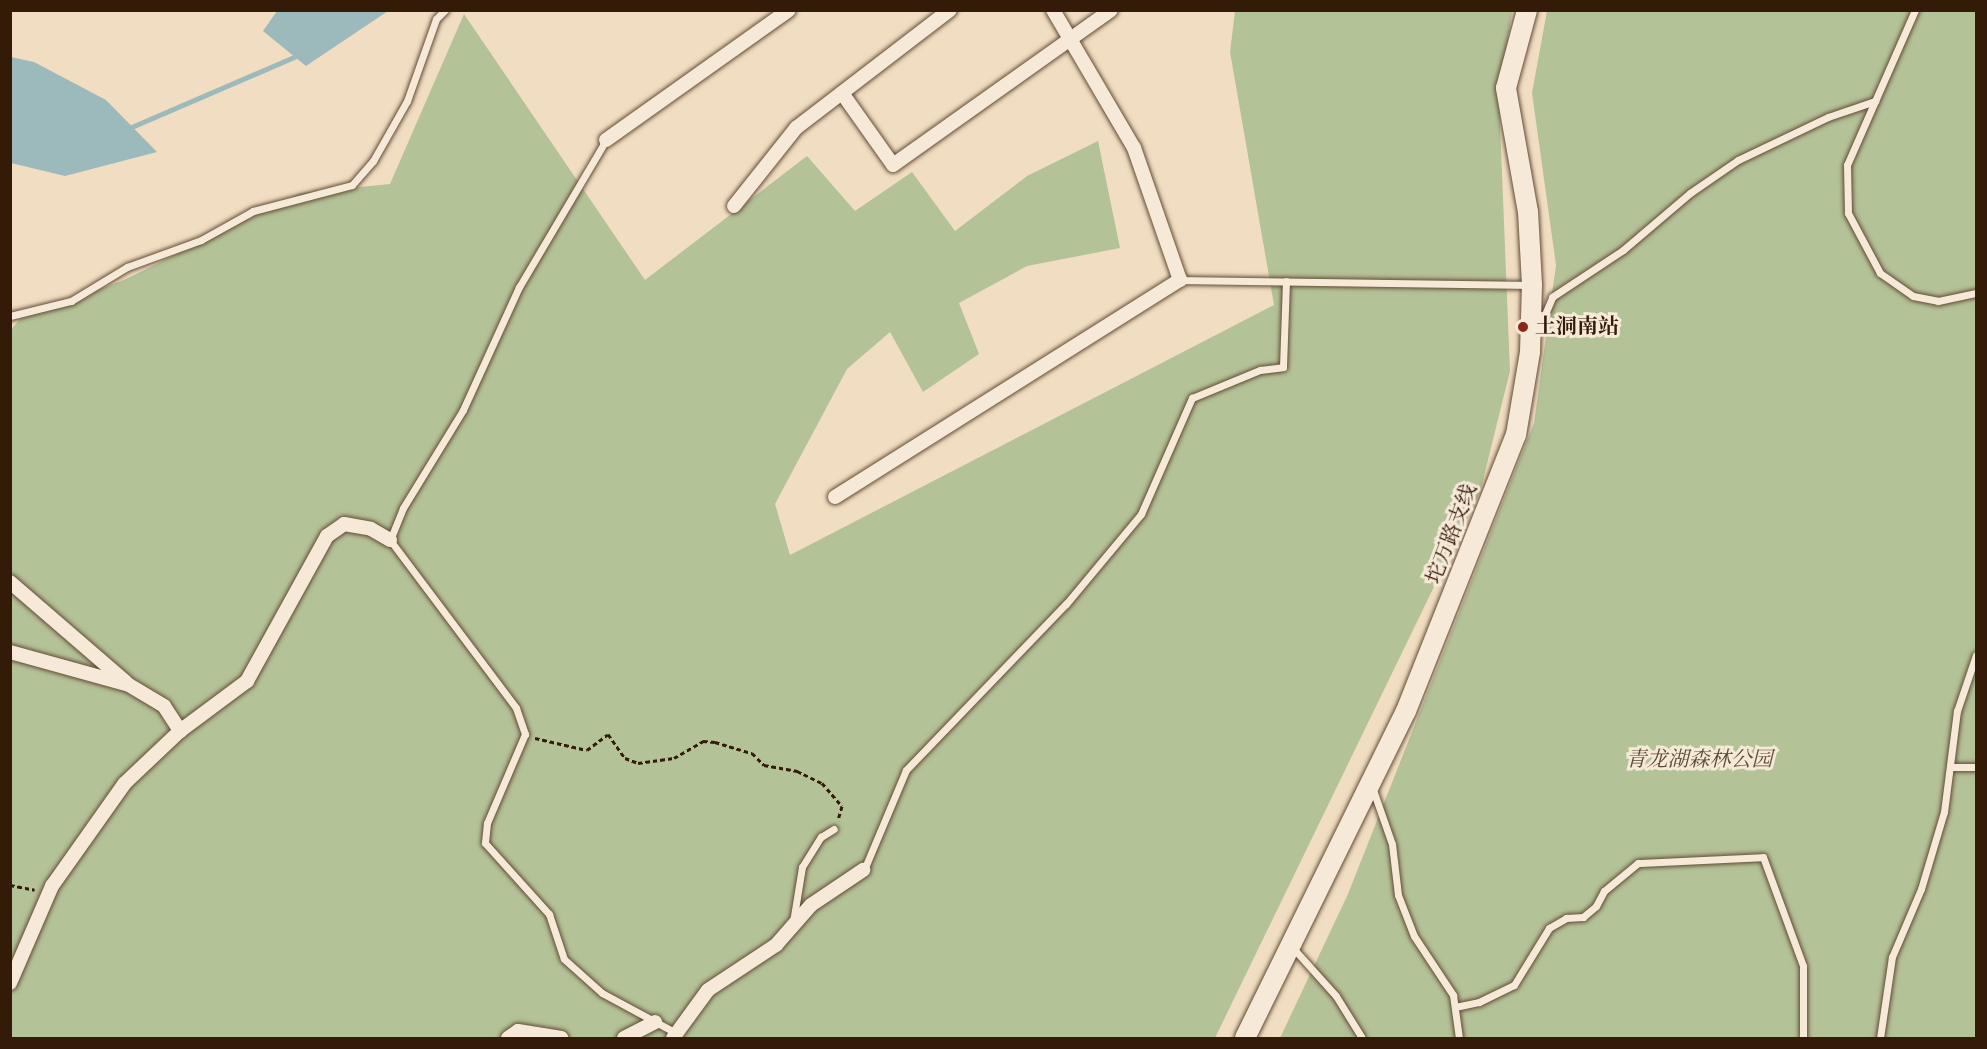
<!DOCTYPE html>
<html>
<head>
<meta charset="utf-8">
<style>
	body { margin:0 }
	#map { position:relative; width:1987px; height:1049px; overflow:hidden; background:#f1ddc2; font-family:"IM FELL Double Pica","Noto Serif SC",serif }
	div>[style] { position:absolute }
	.green>* { inset:0; background:#b4c298 }
	.water>* { inset:0; background:#9cbabb }
	.stream>* { height:4.5px; margin:-2.25px; padding:0 2.25px; transform-origin:2.25px; border-radius:2.25px; background:#9cbabb }
	.path>* { height:3px; margin-top:-1.5px; transform-origin:0; background:repeating-linear-gradient(90deg,#341b08 0 4.5px,transparent 0 7.5px) }
	.roads { filter:drop-shadow(0 0 2px #634c36) drop-shadow(0 0 2px #634c36) }
	.service>* { height:7px; margin:-3.5px; padding:0 3.5px; transform-origin:3.5px; border-radius:3.5px; background:#f6e9d7 }
	.minor>* { height:14px; margin:-7px; padding:0 7px; transform-origin:7px; border-radius:7px; background:#f6e9d7 }
	.secondary>* { height:20px; margin:-10px; padding:0 10px; transform-origin:10px; border-radius:10px; background:#f6e9d7 }
	.dots>* { width:16px; height:16px; translate:-50% -50%; box-sizing:border-box; border:3px solid #f6e9d7; border-radius:50% }
	span { translate:-50% -50%; white-space:nowrap; text-align:center; line-height:1.15; -webkit-text-stroke:6px #f6e9d7; paint-order:stroke }
	.poi-label { font-size:21px; color:#341b08; font-weight:700 }
	.left { translate:0 -50%; text-align:left }
	.street-label { font-size:21px; color:#341b08 }
	.park-label { font-size:21px; color:#5a4d33; font-style:italic }
	.frame { position:absolute; inset:0; border:12px solid #341b08; pointer-events:none }
</style>
</head>
<body>
<div id="map">
	<div class="green">
		<i style="clip-path:polygon(1235px 11px,1512px 11px,1499px 99px,1510px 371px,1480px 492px,1215px 1038px,11px 1038px,10px 331px,20px 319px,124px 280px,300px 193px,390px 184px,464px 14px,645px 280px,807px 156px,855px 211px,912px 172px,955px 231px,1027px 176px,1098px 141px,1120px 248px,1027px 266px,959px 303px,979px 354px,923px 392px,890px 332px,847px 369px,775px 504px,790px 555px,1274px 305px,1230px 52px)"></i>
		<i style="clip-path:polygon(1547px 11px,1976px 11px,1976px 1038px,1280px 1038px,1348px 894px,1534px 423px,1556px 265px,1532px 93px)"></i>
	</div>
	<div class="water">
		<i style="clip-path:polygon(277px 11px,277px 10px,388px 11px,306px 66px,263px 31px)"></i>
		<i style="clip-path:polygon(11px 57px,34px 62px,106px 100px,157px 152px,65px 176px,11px 163px)"></i>
	</div>
	<div class="stream">
		<i style="left:127px;top:129px;width:187px;rotate:-23.3deg"></i>
	</div>
	<div class="path">
		<i style="left:535px;top:738px;width:53px;rotate:13deg"></i>
		<i style="left:587px;top:750px;width:26px;rotate:-37deg"></i>
		<i style="left:608px;top:734px;width:29px;rotate:55deg"></i>
		<i style="left:625px;top:758px;width:14px;rotate:21deg"></i>
		<i style="left:638px;top:763px;width:36px;rotate:-8deg"></i>
		<i style="left:674px;top:758px;width:34px;rotate:-30deg"></i>
		<i style="left:703px;top:741px;width:12px;rotate:5deg"></i>
		<i style="left:715px;top:742px;width:39px;rotate:17deg"></i>
		<i style="left:752px;top:753px;width:17px;rotate:45deg"></i>
		<i style="left:764px;top:765px;width:34px;rotate:10deg"></i>
		<i style="left:797px;top:771px;width:28px;rotate:26deg"></i>
		<i style="left:822px;top:783px;width:30px;rotate:49deg"></i>
		<i style="left:842px;top:806px;width:15px;rotate:106deg"></i>
		<i style="left:10px;top:885px;width:25px;rotate:11deg"></i>
	</div>
	<div class="roads">
		<div class="service">
			<i style="left:1915px;top:10px;width:169px;rotate:113.7deg"></i>
			<i style="left:1847px;top:165px;width:48px;rotate:88.8deg"></i>
			<i style="left:1848px;top:213px;width:68px;rotate:61.9deg"></i>
			<i style="left:1880px;top:273px;width:40px;rotate:34.9deg"></i>
			<i style="left:1913px;top:296px;width:25px;rotate:11deg"></i>
			<i style="left:1938px;top:301px;width:39px;rotate:-12deg"></i>
			<i style="left:606px;top:140px;width:171px;rotate:120.6deg"></i>
			<i style="left:519px;top:287px;width:135px;rotate:114.5deg"></i>
			<i style="left:463px;top:410px;width:115px;rotate:121.5deg"></i>
			<i style="left:403px;top:508px;width:35px;rotate:112deg"></i>
			<i style="left:390px;top:540px;width:210px;rotate:53.1deg"></i>
			<i style="left:516px;top:708px;width:28px;rotate:71deg"></i>
			<i style="left:525px;top:734px;width:97px;rotate:113.1deg"></i>
			<i style="left:487px;top:823px;width:20px;rotate:96deg"></i>
			<i style="left:485px;top:843px;width:96px;rotate:48deg"></i>
			<i style="left:549px;top:914px;width:47px;rotate:71.6deg"></i>
			<i style="left:564px;top:959px;width:51px;rotate:41.8deg"></i>
			<i style="left:602px;top:993px;width:84px;rotate:28.4deg"></i>
			<i style="left:1180px;top:280px;width:349px;rotate:0.8deg"></i>
			<i style="left:10px;top:316px;width:63px;rotate:-13.8deg"></i>
			<i style="left:71px;top:301px;width:66px;rotate:-31.3deg"></i>
			<i style="left:127px;top:267px;width:79px;rotate:-20deg"></i>
			<i style="left:201px;top:240px;width:60px;rotate:-29.1deg"></i>
			<i style="left:253px;top:211px;width:102px;rotate:-14.7deg"></i>
			<i style="left:352px;top:185px;width:32px;rotate:-49deg"></i>
			<i style="left:373px;top:161px;width:69px;rotate:-60.5deg"></i>
			<i style="left:407px;top:101px;width:87px;rotate:-70.5deg"></i>
			<i style="left:436px;top:19px;width:13px;rotate:-45deg"></i>
			<i style="left:1537px;top:333px;width:39px;rotate:-67deg"></i>
			<i style="left:1552px;top:297px;width:85px;rotate:-33.5deg"></i>
			<i style="left:1623px;top:250px;width:88px;rotate:-40.4deg"></i>
			<i style="left:1690px;top:193px;width:58px;rotate:-34.5deg"></i>
			<i style="left:1738px;top:160px;width:100px;rotate:-25.5deg"></i>
			<i style="left:1828px;top:117px;width:50px;rotate:-18.8deg"></i>
			<i style="left:1950px;top:767px;width:26px"></i>
			<i style="left:1372px;top:787px;width:60px;rotate:70.7deg"></i>
			<i style="left:1392px;top:844px;width:51px;rotate:83.3deg"></i>
			<i style="left:1398px;top:895px;width:44px;rotate:68.7deg"></i>
			<i style="left:1414px;top:936px;width:71px;rotate:56.5deg"></i>
			<i style="left:1453px;top:995px;width:43px;rotate:82.1deg"></i>
			<i style="left:864px;top:870px;width:108px;rotate:-67.2deg"></i>
			<i style="left:906px;top:770px;width:231px;rotate:-46.1deg"></i>
			<i style="left:1066px;top:604px;width:117px;rotate:-50.2deg"></i>
			<i style="left:1141px;top:514px;width:127px;rotate:-66.3deg"></i>
			<i style="left:1192px;top:398px;width:74px;rotate:-22.4deg"></i>
			<i style="left:1260px;top:370px;width:23px;rotate:-7deg"></i>
			<i style="left:1283px;top:367px;width:86px;rotate:-88deg"></i>
			<i style="left:793px;top:922px;width:56px;rotate:-80.7deg"></i>
			<i style="left:802px;top:867px;width:36px;rotate:-58deg"></i>
			<i style="left:821px;top:837px;width:15px;rotate:-32deg"></i>
			<i style="left:1293px;top:948px;width:64px;rotate:48.1deg"></i>
			<i style="left:1336px;top:996px;width:49px;rotate:58.2deg"></i>
			<i style="left:1455px;top:1007px;width:25px;rotate:-12deg"></i>
			<i style="left:1479px;top:1002px;width:39px;rotate:-26deg"></i>
			<i style="left:1514px;top:985px;width:67px;rotate:-58.4deg"></i>
			<i style="left:1549px;top:928px;width:20px;rotate:-30deg"></i>
			<i style="left:1566px;top:918px;width:17px;rotate:-3deg"></i>
			<i style="left:1583px;top:917px;width:17px;rotate:-40deg"></i>
			<i style="left:1596px;top:906px;width:17px;rotate:-62deg"></i>
			<i style="left:1604px;top:891px;width:44px;rotate:-39.5deg"></i>
			<i style="left:1638px;top:863px;width:125px;rotate:-2.7deg"></i>
			<i style="left:1763px;top:857px;width:116px;rotate:69.8deg"></i>
			<i style="left:1803px;top:966px;width:72px;rotate:90deg"></i>
			<i style="left:1880px;top:1038px;width:82px;rotate:-81.6deg"></i>
			<i style="left:1892px;top:957px;width:74px;rotate:-66.9deg"></i>
			<i style="left:1921px;top:889px;width:80px;rotate:-73.4deg"></i>
			<i style="left:1944px;top:812px;width:102px;rotate:-82.7deg"></i>
			<i style="left:1957px;top:711px;width:59px;rotate:-71.3deg"></i>
		</div>
		<div class="minor">
			<i style="left:842px;top:93px;width:88px;rotate:54.7deg"></i>
			<i style="left:893px;top:165px;width:267px;rotate:-35.4deg"></i>
			<i style="left:606px;top:140px;width:224px;rotate:-35.4deg"></i>
			<i style="left:734px;top:206px;width:100px;rotate:-51.5deg"></i>
			<i style="left:796px;top:128px;width:194px;rotate:-37.5deg"></i>
			<i style="left:835px;top:497px;width:408px;rotate:-32.2deg"></i>
			<i style="left:1180px;top:280px;width:140px;rotate:-109.2deg"></i>
			<i style="left:1134px;top:148px;width:160px;rotate:-120.4deg"></i>
			<i style="left:10px;top:582px;width:153px;rotate:40.8deg"></i>
			<i style="left:10px;top:652px;width:123px;rotate:15.5deg"></i>
			<i style="left:129px;top:685px;width:41px;rotate:31deg"></i>
			<i style="left:164px;top:706px;width:30px;rotate:57deg"></i>
			<i style="left:10px;top:983px;width:106px;rotate:-66.6deg"></i>
			<i style="left:52px;top:886px;width:126px;rotate:-54.7deg"></i>
			<i style="left:125px;top:783px;width:76px;rotate:-43.4deg"></i>
			<i style="left:180px;top:731px;width:84px;rotate:-36.7deg"></i>
			<i style="left:247px;top:681px;width:166px;rotate:-61.1deg"></i>
			<i style="left:327px;top:536px;width:21px;rotate:-35deg"></i>
			<i style="left:344px;top:524px;width:27px;rotate:10deg"></i>
			<i style="left:371px;top:529px;width:22px;rotate:30deg"></i>
			<i style="left:508px;top:1038px;width:12px;rotate:-35deg"></i>
			<i style="left:518px;top:1031px;width:44px;rotate:9.2deg"></i>
			<i style="left:624px;top:1038px;width:35px;rotate:-27deg"></i>
			<i style="left:673px;top:1038px;width:59px;rotate:-53.9deg"></i>
			<i style="left:708px;top:990px;width:82px;rotate:-33.5deg"></i>
			<i style="left:776px;top:945px;width:53px;rotate:-48.8deg"></i>
			<i style="left:811px;top:905px;width:63px;rotate:-33.9deg"></i>
		</div>
		<div class="secondary">
			<i style="left:1245px;top:1038px;width:364px;rotate:-63.8deg"></i>
			<i style="left:1406px;top:711px;width:297px;rotate:-68.3deg"></i>
			<i style="left:1516px;top:435px;width:84px;rotate:-80.4deg"></i>
			<i style="left:1530px;top:352px;width:67px;rotate:-88.3deg"></i>
			<i style="left:1532px;top:285px;width:73px;rotate:-93.1deg"></i>
			<i style="left:1528px;top:212px;width:126px;rotate:-100.1deg"></i>
			<i style="left:1506px;top:88px;width:81px;rotate:-74.9deg"></i>
		</div>
	</div>
	<div class="dots">
		<i style="left:1523px;top:327px;background:#8f2418"></i>
	</div>
	<div class="poi-label">
		<span class="left" style="left:1535px;top:327px">土洞南站</span>
	</div>
	<div class="street-label">
		<span style="left:1452px;top:534px;rotate:-69deg">坨万路支线</span>
	</div>
	<div class="park-label">
		<span style="left:1699px;top:760px">青龙湖森林公园</span>
	</div>
	<div class="frame"></div>
</div>
</body>
</html>
